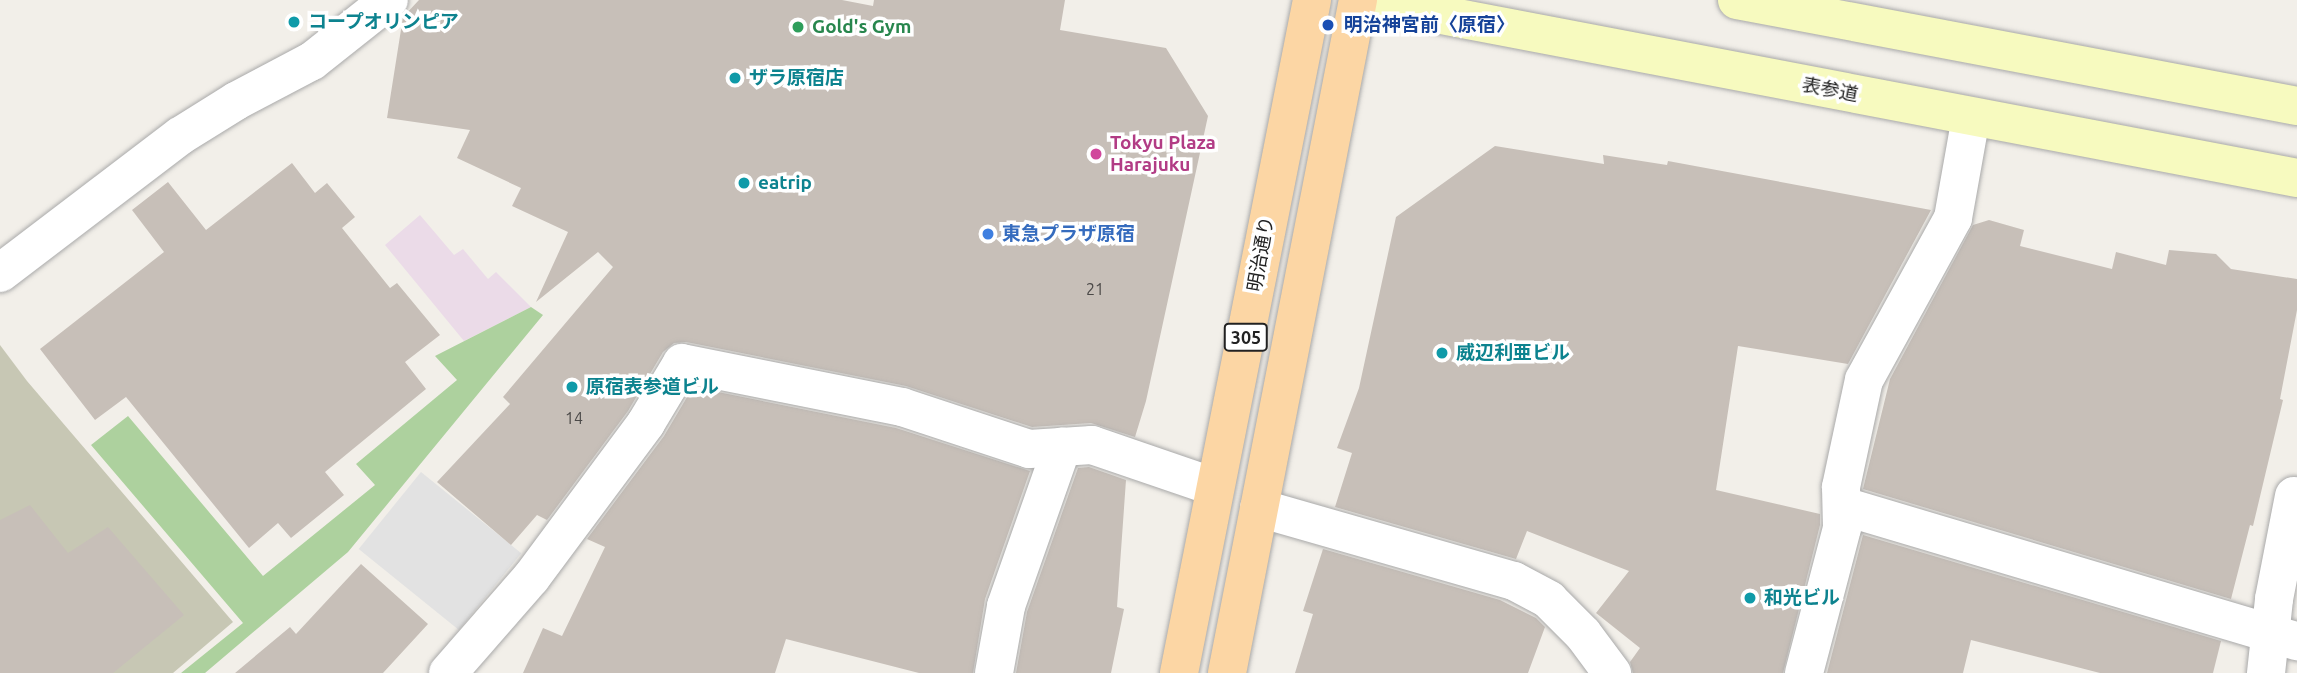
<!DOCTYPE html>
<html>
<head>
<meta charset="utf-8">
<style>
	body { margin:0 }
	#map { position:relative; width:2297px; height:673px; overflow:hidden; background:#f2efe9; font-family:Ubuntu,"Noto Sans JP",sans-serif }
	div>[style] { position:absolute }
	.industrial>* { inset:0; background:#ebdbe8 }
	.construction>* { inset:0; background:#c7c7b4 }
	.forest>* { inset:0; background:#add19e }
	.parking>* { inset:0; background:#e2e2e2; transform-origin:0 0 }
	.building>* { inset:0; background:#c7bfb8 }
	.roads { filter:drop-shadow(0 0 2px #a9a9a9) drop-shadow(0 0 2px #a9a9a9) }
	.minor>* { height:38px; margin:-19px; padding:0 19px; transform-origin:19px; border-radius:19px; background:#fff }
	.secondary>* { height:38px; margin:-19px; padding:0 19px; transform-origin:19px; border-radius:19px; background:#f7fabf }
	.primary>* { height:38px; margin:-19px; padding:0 19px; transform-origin:19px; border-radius:19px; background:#fcd6a4 }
	.dots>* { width:19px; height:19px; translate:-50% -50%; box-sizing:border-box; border:4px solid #fff; border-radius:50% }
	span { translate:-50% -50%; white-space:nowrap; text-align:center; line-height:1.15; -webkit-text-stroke:7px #fff; paint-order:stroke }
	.number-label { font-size:16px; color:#4b4948 }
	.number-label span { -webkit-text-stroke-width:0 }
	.shield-label span { padding:2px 5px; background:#fff; border:2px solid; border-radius:5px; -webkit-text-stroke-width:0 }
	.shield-label { font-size:18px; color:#222; font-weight:700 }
	.culture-label { font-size:19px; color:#0d838f; font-weight:700 }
	.left { translate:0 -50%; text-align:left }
	.transit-label { font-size:19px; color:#164399; font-weight:700 }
	.leisure-label { font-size:19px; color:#27864d; font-weight:700 }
	.street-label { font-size:19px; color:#222 }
	.hotel-label { font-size:19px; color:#b23c85; font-weight:700 }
	.shop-label { font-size:19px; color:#366cbe; font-weight:700 }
</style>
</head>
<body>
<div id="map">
	<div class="industrial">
		<i style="clip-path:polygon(420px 215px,454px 255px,463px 249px,488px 279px,496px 272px,531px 307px,464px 341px,385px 245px)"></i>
	</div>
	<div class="construction">
		<i style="clip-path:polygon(0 345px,27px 381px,233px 622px,173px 673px,0 673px)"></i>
	</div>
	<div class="forest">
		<i style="clip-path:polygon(531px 307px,543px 315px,348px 552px,205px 673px,181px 673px,243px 623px,91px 445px,128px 416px,263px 576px,375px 485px,356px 464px,457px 380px,435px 356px)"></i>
	</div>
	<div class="parking">
		<i style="left:421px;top:472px;width:129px;height:99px;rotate:39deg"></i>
	</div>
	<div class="building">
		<i style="clip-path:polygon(419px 0,842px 0,873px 6px,874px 0,1065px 0,1060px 30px,1166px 48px,1208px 116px,1146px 401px,1135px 437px,1091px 423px,1032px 427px,906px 386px,686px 342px,674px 343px,663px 352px,628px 411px,547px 520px,537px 515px,511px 545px,437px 482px,510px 404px,503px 397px,613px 267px,598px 252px,536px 302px,568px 232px,512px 206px,521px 188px,457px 158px,470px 130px,387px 118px,403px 17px)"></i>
		<i style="clip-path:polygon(1495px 146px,1604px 164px,1603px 155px,1667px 165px,1668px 161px,1931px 210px,1848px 364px,1738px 346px,1716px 490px,1820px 514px,1820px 525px,1783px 673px,1633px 673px,1630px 662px,1640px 648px,1596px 613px,1629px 571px,1527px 531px,1516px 559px,1335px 507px,1352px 453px,1337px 448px,1359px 388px,1396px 217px)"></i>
		<i style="clip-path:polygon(292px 163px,315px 193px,327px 183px,355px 217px,342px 228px,390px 288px,397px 283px,440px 335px,405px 362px,426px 389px,325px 472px,344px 495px,291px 538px,278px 523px,249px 548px,126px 397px,95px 420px,40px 349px,164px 252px,132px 210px,168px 182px,206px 230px)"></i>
		<i style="clip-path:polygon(1989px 220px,2024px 230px,2020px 246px,2112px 269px,2116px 252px,2166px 265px,2169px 250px,2216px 254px,2231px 269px,2297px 279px,2297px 310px,2280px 399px,2283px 400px,2253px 526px,2250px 525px,2231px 599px,1863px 489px,1890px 379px,1973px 225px)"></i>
		<i style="clip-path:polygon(693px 387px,896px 428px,1030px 471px,985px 599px,973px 673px,919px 673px,786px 639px,775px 673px,523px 673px,543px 628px,562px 636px,605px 547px,587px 539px,664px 436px)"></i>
		<i style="clip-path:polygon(1089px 467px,1126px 480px,1117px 607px,1124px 609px,1111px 673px,1016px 673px,1027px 612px,1078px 468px)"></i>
		<i style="clip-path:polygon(30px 505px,68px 553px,108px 527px,184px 615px,113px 673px,0 673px,0 520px)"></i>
		<i style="clip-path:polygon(1863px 535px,2221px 641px,2213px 673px,2100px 673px,1971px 640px,1963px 673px,1827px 673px)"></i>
		<i style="clip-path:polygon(1323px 549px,1500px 600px,1536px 618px,1545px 627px,1528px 673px,1295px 673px,1313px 614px,1303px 611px)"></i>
		<i style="clip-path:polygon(361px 564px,428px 624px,383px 673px,235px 673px,290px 627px,296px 634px)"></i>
	</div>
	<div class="roads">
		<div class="minor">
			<i style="left:0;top:273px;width:226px;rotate:-37.3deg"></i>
			<i style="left:180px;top:136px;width:66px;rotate:-32deg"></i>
			<i style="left:236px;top:101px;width:86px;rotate:-27.8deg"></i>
			<i style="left:312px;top:61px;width:98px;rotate:-38.4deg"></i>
			<i style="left:1843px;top:506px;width:474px;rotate:16.6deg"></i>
			<i style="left:1259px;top:508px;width:265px;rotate:16deg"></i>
			<i style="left:1514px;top:581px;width:40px;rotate:28deg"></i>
			<i style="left:1549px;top:600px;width:48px;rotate:45deg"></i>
			<i style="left:1583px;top:634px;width:49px;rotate:53.4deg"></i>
			<i style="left:448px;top:673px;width:126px;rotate:-48.9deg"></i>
			<i style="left:531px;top:578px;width:193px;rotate:-53.4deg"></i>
			<i style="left:646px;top:423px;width:70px;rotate:-59deg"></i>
			<i style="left:682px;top:363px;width:224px;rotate:11.3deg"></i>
			<i style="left:902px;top:407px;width:134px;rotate:18.3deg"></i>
			<i style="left:1029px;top:449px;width:63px;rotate:-3.6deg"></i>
			<i style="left:1092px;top:445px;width:130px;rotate:18.9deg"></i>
			<i style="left:994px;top:673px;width:68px;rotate:-79.8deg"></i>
			<i style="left:1006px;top:606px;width:169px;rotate:-70.6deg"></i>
			<i style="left:1804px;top:673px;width:150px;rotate:-75.3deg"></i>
			<i style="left:1842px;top:528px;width:41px;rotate:-91.4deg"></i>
			<i style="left:1841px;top:487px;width:109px;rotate:-77.9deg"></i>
			<i style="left:1864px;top:380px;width:185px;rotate:-61.2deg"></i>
			<i style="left:1953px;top:218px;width:103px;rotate:-79.9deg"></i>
			<i style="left:2266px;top:673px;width:74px;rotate:-83.8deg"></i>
			<i style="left:2274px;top:599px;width:105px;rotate:-79deg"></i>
		</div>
		<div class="secondary">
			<i style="left:1363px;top:0;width:951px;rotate:10.79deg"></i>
			<i style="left:1737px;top:0;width:570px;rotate:10.72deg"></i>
		</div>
		<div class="primary">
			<i style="left:1179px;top:673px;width:686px;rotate:-78.82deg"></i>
			<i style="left:1227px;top:673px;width:686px;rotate:-78.99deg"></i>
		</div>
	</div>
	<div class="dots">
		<i style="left:294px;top:22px;background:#0f9aa8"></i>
		<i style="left:1328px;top:25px;background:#1a4fb4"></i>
		<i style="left:798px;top:27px;background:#2e9e5b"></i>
		<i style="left:735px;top:78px;background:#0f9aa8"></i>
		<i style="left:1096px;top:154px;background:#d1479c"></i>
		<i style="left:744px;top:183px;background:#0f9aa8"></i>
		<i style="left:988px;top:234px;background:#3f7fe0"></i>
		<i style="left:1442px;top:353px;background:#0f9aa8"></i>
		<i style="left:572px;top:387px;background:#0f9aa8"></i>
		<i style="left:1750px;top:598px;background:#0f9aa8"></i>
	</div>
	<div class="number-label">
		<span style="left:1095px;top:289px">21</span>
		<span style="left:574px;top:418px">14</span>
	</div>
	<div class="shield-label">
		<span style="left:1246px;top:337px">305</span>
	</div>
	<div class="culture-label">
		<span class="left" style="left:308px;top:22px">コープオリンピア</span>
		<span class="left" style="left:749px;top:78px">ザラ原宿店</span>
		<span class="left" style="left:758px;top:183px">eatrip</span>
		<span class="left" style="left:1456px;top:353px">威辺利亜ビル</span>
		<span class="left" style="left:586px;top:387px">原宿表参道ビル</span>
		<span class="left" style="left:1764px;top:598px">和光ビル</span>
	</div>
	<div class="transit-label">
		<span class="left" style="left:1344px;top:25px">明治神宮前〈原宿〉</span>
	</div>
	<div class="leisure-label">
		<span class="left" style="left:812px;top:27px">Gold's Gym</span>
	</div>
	<div class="street-label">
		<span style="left:1830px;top:90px;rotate:11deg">表参道</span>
		<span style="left:1261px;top:254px;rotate:-80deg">明治通り</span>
	</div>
	<div class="hotel-label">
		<span class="left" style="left:1110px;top:154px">Tokyu Plaza<br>Harajuku</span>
	</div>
	<div class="shop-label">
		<span class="left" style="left:1002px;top:234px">東急プラザ原宿</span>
	</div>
</div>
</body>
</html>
